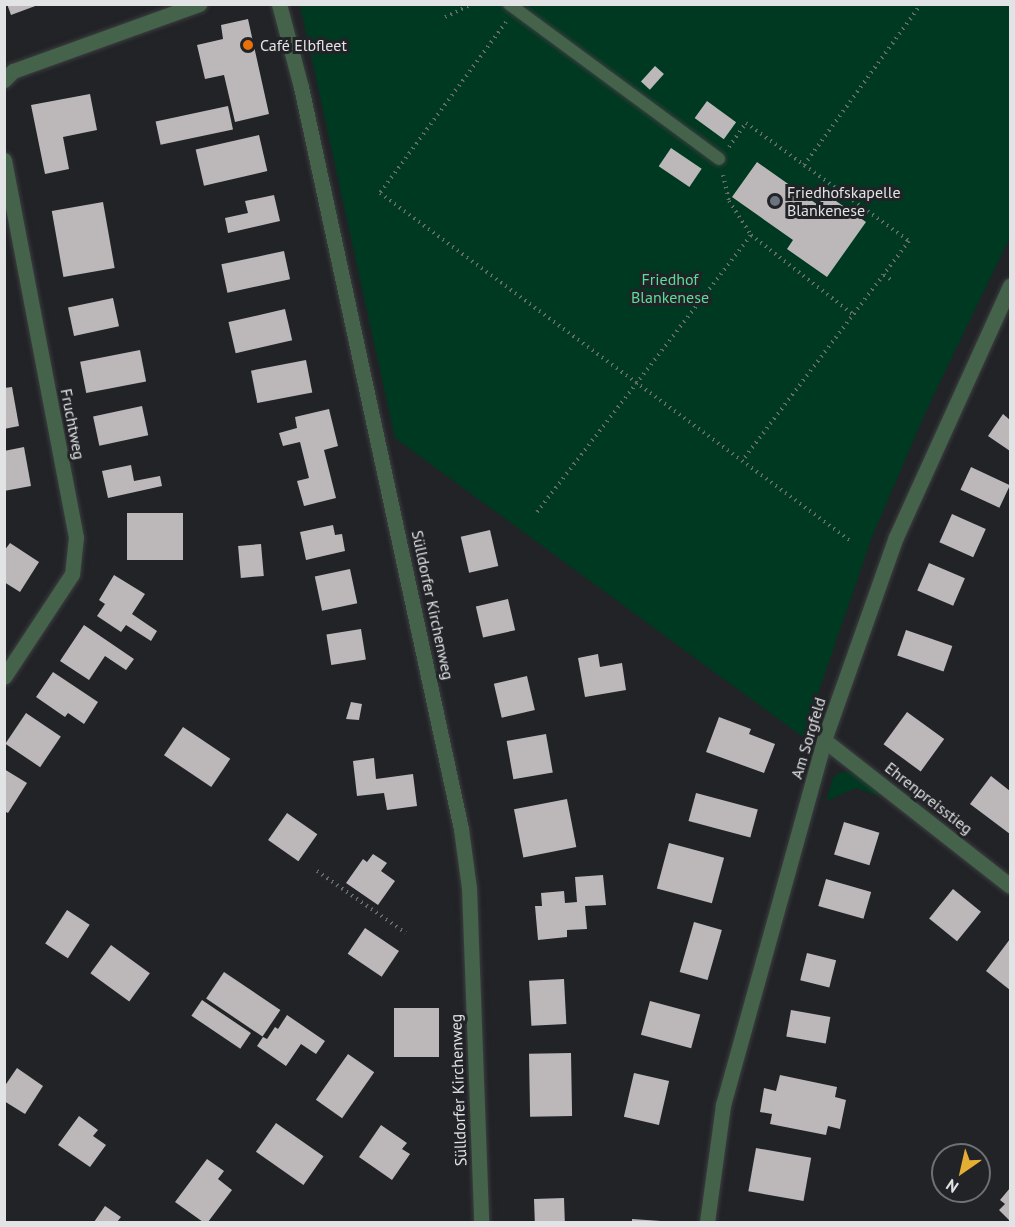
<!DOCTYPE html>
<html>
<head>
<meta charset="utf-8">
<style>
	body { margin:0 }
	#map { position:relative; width:1015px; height:1227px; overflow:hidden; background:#212326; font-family:"PT Sans",sans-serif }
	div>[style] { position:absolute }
	.green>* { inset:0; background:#003921 }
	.building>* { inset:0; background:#bcb8ba; transform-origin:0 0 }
	.path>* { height:4px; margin-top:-2px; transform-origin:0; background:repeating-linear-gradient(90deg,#686a6c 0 1.5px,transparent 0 6px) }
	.roads { filter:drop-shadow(0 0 2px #3c3e41) drop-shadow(0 0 2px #3c3e41) }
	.service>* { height:12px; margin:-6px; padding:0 6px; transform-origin:6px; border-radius:6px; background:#45624a }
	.minor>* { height:15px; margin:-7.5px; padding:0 7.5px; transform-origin:7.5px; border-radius:7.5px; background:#45624a }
	.tertiary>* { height:15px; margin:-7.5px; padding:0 7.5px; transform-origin:7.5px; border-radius:7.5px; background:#45624a }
	.dots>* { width:16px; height:16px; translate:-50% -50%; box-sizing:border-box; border:3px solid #212326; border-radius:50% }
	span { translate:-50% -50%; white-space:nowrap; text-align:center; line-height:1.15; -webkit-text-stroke:6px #212326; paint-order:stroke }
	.poi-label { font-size:16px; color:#e1e3e5 }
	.left { translate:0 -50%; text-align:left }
	.park-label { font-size:16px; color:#5ddc9d }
	.street-label { font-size:16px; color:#e1e3e5 }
	.frame { position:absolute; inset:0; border:6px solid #e1e3e5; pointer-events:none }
	.north { position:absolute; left:931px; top:1143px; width:60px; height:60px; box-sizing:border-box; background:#212326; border:2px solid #6e7072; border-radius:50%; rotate:214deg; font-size:16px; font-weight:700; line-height:24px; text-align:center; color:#e1e3e5 }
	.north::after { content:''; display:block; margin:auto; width:21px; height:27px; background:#e4ae35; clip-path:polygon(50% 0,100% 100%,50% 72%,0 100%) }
</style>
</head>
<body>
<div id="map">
	<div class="green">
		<i style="clip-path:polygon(300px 5px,1010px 5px,1010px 237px,927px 409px,872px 537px,803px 737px,395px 438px)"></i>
		<i style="clip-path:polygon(842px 772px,856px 773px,878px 786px,879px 796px,856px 788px,826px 801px,834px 776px)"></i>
	</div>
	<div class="building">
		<i style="clip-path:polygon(7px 4px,38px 4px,38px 5px,11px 15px)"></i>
		<i style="clip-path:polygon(248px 19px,269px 114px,235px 122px,224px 75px,205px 79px,197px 45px,223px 39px,221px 25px)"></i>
		<i style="left:655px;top:66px;width:12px;height:21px;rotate:42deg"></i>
		<i style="clip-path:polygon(90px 94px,97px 130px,63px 137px,69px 169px,45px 174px,31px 105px)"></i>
		<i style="left:707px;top:101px;width:36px;height:21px;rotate:36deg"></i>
		<i style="left:228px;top:106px;width:24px;height:74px;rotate:78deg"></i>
		<i style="left:259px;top:135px;width:37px;height:65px;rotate:77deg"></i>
		<i style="left:671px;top:148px;width:37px;height:22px;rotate:34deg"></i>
		<i style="clip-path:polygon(757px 162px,818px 205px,826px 194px,866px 222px,827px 277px,787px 249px,793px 240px,732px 197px)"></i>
		<i style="clip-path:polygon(274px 195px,280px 221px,228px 233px,225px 218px,248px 213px,245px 201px)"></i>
		<i style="left:103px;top:202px;width:67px;height:52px;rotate:80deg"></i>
		<i style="left:284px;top:251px;width:29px;height:64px;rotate:78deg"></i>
		<i style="left:113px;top:298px;width:29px;height:46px;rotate:78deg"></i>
		<i style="left:285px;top:309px;width:32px;height:58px;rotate:77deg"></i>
		<i style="left:140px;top:350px;width:32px;height:61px;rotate:79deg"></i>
		<i style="left:306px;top:360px;width:33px;height:56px;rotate:79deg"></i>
		<i style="clip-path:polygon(12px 387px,19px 426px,4px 429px,4px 388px)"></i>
		<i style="left:142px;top:406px;width:30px;height:50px;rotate:78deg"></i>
		<i style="clip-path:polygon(329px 409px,338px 446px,324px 450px,336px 498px,304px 506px,297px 481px,309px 478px,300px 442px,283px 446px,279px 433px,297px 428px,295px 417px)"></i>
		<i style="clip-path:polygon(1003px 414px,1010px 420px,1010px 451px,988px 436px)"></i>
		<i style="clip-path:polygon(24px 447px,31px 486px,4px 491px,4px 451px)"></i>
		<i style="clip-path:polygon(131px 465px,134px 481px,160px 476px,162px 486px,108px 498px,102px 471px)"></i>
		<i style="left:971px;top:467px;width:43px;height:25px;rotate:25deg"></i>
		<i style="left:127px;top:513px;width:56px;height:47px"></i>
		<i style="left:952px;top:514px;width:37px;height:31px;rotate:24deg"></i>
		<i style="clip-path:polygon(333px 525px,335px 535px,342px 534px,345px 551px,306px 560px,300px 532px)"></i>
		<i style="left:490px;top:530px;width:37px;height:30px;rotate:77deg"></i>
		<i style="clip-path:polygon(10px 543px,39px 562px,20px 592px,4px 582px,4px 551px)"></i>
		<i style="left:261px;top:544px;width:32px;height:23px;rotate:85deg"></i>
		<i style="left:929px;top:563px;width:39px;height:30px;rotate:23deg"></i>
		<i style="left:350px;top:569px;width:35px;height:36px;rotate:78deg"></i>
		<i style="clip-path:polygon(114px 575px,145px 594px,132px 614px,157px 631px,151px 641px,126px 625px,121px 632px,97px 616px,105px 604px,99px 600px)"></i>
		<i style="left:508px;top:599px;width:32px;height:33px;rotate:77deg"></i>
		<i style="clip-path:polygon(84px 625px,134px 659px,126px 670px,105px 656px,89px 680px,60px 661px)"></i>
		<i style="left:361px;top:629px;width:31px;height:35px;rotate:81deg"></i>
		<i style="left:906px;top:630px;width:49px;height:27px;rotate:19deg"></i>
		<i style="clip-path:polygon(598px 654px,600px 667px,622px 663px,626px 690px,585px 697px,578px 658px)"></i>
		<i style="clip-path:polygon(53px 672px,98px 702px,84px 724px,68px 713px,65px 717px,36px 697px)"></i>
		<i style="left:527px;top:676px;width:35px;height:34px;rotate:77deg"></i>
		<i style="clip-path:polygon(351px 702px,362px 704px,359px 720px,346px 719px)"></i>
		<i style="left:907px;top:712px;width:46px;height:40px;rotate:36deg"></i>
		<i style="left:26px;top:713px;width:42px;height:37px;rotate:34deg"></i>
		<i style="clip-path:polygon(719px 717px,751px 729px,749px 734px,775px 744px,764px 773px,706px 752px)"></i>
		<i style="left:183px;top:727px;width:57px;height:34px;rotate:34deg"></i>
		<i style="left:546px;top:734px;width:39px;height:40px;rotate:80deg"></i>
		<i style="clip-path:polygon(374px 758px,376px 779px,413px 774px,417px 806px,387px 810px,384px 793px,357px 796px,353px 761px)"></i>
		<i style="clip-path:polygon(4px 769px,27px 783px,8px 813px,4px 811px)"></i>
		<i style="clip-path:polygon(991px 776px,1010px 791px,1010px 834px,970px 804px)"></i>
		<i style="left:696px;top:793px;width:64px;height:29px;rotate:15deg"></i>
		<i style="left:567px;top:799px;width:49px;height:54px;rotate:79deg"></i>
		<i style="left:287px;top:813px;width:37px;height:33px;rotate:35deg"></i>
		<i style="left:844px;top:822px;width:37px;height:34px;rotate:17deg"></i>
		<i style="left:669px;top:843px;width:57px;height:47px;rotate:15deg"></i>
		<i style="clip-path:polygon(373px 854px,387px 863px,381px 871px,395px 881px,378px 905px,346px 883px,363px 859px,367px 862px)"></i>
		<i style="clip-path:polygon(603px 875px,606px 905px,585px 906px,587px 929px,567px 930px,567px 937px,538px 940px,535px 906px,542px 906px,541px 893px,564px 891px,565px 903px,577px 902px,575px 877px)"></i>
		<i style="left:826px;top:879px;width:47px;height:28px;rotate:16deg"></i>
		<i style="left:953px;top:889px;width:36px;height:38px;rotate:39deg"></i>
		<i style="left:67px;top:910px;width:27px;height:40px;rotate:33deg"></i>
		<i style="left:694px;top:922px;width:29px;height:52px;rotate:16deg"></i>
		<i style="left:365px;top:928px;width:41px;height:31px;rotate:34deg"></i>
		<i style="clip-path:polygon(1010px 939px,1010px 990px,986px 971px)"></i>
		<i style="left:111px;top:945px;width:48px;height:35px;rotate:36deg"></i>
		<i style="left:807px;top:953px;width:30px;height:28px;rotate:14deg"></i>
		<i style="left:224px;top:972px;width:68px;height:32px;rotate:34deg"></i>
		<i style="left:564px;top:979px;width:45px;height:35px;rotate:87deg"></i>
		<i style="left:202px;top:1000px;width:59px;height:19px;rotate:34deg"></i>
		<i style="left:650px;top:1001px;width:52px;height:35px;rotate:15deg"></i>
		<i style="left:394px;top:1008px;width:45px;height:49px"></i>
		<i style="left:791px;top:1010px;width:40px;height:27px;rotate:10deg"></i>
		<i style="clip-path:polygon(287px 1015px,325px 1041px,316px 1054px,301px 1044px,286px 1066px,257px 1046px,263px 1037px,267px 1039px,275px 1027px,278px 1029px)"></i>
		<i style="left:571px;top:1053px;width:63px;height:42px;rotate:89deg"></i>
		<i style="left:348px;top:1054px;width:32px;height:56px;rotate:35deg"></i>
		<i style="clip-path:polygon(17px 1068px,43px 1086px,25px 1114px,4px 1101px,4px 1087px)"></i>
		<i style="left:634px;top:1073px;width:36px;height:45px;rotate:13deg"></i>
		<i style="clip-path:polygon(780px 1075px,837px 1087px,835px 1097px,846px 1100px,840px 1129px,828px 1126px,826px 1135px,770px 1124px,772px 1114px,760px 1112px,764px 1088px,776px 1091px)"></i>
		<i style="clip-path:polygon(79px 1116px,98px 1130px,93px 1136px,106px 1145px,90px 1167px,58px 1145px)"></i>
		<i style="left:276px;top:1123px;width:58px;height:35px;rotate:35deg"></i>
		<i style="clip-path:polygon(381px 1125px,407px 1143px,402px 1149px,410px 1154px,392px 1180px,359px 1157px)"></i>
		<i style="left:756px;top:1148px;width:56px;height:44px;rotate:10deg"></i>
		<i style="clip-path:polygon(207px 1159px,224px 1171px,218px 1179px,232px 1190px,208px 1222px,203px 1222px,175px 1202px)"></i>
		<i style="clip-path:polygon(1010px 1188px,1010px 1221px,999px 1210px,1005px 1204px,1000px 1200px)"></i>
		<i style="left:564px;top:1198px;width:24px;height:30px;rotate:88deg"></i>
		<i style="clip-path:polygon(105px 1206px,121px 1217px,117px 1222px,94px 1222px)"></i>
		<i style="clip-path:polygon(632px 1219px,661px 1221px,661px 1222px,632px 1222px)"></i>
	</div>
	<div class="path">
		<i style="left:445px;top:17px;width:31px;rotate:-25deg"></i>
		<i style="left:506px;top:22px;width:212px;rotate:126.4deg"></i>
		<i style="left:380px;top:193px;width:587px;rotate:36.48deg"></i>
		<i style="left:729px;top:147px;width:29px;rotate:-55deg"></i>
		<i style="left:746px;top:123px;width:201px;rotate:35.9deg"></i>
		<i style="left:909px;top:241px;width:275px;rotate:127.2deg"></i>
		<i style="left:804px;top:165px;width:199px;rotate:-54deg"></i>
		<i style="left:723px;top:175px;width:27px;rotate:77deg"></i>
		<i style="left:729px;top:201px;width:40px;rotate:57.1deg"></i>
		<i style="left:751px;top:235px;width:132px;rotate:37.9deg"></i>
		<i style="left:884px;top:275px;width:11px;rotate:34deg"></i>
		<i style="left:537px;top:512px;width:350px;rotate:-52.3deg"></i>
		<i style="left:317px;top:871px;width:108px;rotate:34.9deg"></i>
	</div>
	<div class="roads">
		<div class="service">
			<i style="left:509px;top:4px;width:261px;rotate:36.4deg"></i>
		</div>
		<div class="minor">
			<i style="left:4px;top:80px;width:13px;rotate:-45deg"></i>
			<i style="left:13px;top:71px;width:198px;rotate:-19.8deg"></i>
			<i style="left:4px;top:160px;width:384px;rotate:79.2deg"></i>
			<i style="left:76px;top:537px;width:37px;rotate:96deg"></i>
			<i style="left:72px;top:574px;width:123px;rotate:123.4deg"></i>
			<i style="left:824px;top:740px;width:236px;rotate:38.1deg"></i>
			<i style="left:707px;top:1222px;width:118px;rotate:-82.2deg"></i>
			<i style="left:723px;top:1105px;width:379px;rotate:-74.5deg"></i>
			<i style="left:824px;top:740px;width:215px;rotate:-70.5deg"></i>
			<i style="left:896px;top:537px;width:276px;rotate:-65.6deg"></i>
		</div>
		<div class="tertiary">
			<i style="left:279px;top:4px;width:86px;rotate:75.2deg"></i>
			<i style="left:301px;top:87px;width:759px;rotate:77.83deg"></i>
			<i style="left:461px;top:829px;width:60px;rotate:82.3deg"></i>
			<i style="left:469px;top:888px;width:334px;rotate:87.9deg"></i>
		</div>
	</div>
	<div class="dots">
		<i style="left:248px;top:45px;background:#e8710a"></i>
		<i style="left:775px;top:201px;background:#6b7280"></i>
	</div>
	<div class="poi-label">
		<span class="left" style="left:260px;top:45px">Café Elbfleet</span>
		<span class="left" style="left:787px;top:201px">Friedhofskapelle<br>Blankenese</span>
	</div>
	<div class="park-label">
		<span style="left:670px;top:288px">Friedhof<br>Blankenese</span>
	</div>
	<div class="street-label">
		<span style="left:73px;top:424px;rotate:79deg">Fruchtweg</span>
		<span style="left:433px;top:605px;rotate:78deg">Sülldorfer Kirchenweg</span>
		<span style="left:808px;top:738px;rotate:-73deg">Am Sorgfeld</span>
		<span style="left:929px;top:798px;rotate:38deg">Ehrenpreisstieg</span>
		<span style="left:458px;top:1090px;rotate:-92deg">Sülldorfer Kirchenweg</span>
	</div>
	<div class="frame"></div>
	<div class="north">N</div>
</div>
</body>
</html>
